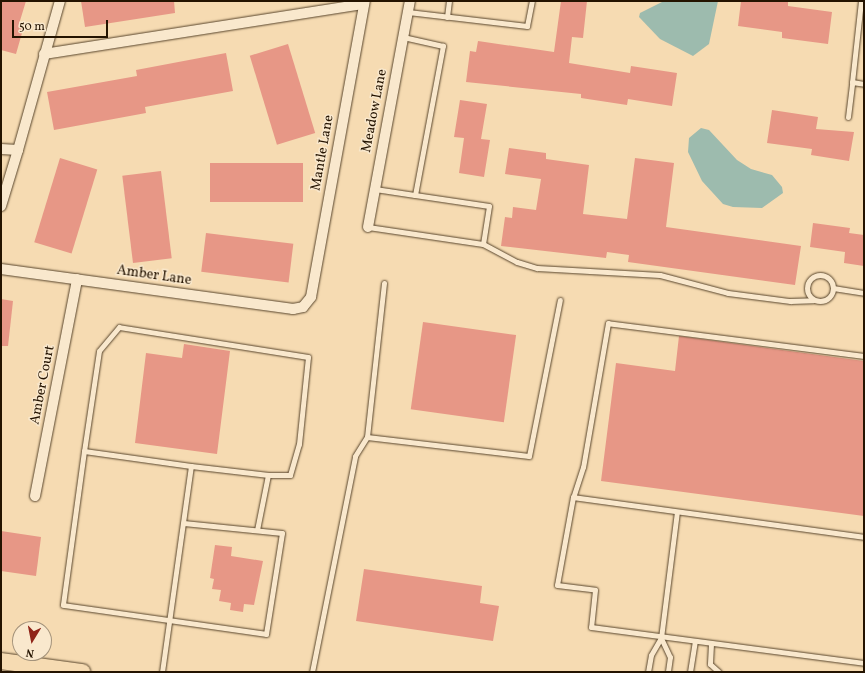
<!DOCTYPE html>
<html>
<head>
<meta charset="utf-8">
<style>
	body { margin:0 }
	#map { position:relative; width:865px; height:673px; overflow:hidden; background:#f6dbb2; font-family:Vollkorn,serif }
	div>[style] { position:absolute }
	.water>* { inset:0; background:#9dbbae }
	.building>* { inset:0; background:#e79786; transform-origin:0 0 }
	.roads { filter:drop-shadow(0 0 1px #58452c) drop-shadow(0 0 1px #58452c) }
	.lane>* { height:5px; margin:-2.5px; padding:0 2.5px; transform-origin:2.5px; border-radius:2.5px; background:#f9e8cd }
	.lane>.ring { margin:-2.5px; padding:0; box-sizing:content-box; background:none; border:5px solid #f9e8cd; border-radius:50% }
	.street>* { height:10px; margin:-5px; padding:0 5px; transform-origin:5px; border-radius:5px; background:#f9e8cd }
	.primary>* { height:16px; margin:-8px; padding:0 8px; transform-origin:8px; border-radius:8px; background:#f6dbb2 }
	span { translate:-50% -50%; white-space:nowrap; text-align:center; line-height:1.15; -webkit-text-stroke:3px #f9e8cd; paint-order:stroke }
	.street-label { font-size:14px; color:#241300 }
	.frame { position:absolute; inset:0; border:2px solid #241300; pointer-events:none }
	.north { position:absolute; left:12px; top:621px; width:40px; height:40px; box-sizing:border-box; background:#f9e8cd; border:1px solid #a4937b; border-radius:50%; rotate:190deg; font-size:11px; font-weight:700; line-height:16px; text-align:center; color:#241300 }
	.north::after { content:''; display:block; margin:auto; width:14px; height:18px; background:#8f2418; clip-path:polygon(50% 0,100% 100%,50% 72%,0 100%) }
	.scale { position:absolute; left:12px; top:20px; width:96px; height:18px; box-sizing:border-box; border:2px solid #241300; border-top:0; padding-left:5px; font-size:12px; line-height:14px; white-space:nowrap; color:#241300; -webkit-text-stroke:3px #f9e8cd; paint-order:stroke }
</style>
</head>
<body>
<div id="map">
	<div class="water">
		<i style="clip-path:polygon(664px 1px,718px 1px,709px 44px,693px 56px,660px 39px,639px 17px,640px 13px)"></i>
		<i style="clip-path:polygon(701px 128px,709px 130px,737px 160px,751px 169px,772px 175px,782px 187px,783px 193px,762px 208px,733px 207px,723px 204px,702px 181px,688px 152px,689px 138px)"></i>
	</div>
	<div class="building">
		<i style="clip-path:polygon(1px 1px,26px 1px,19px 24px,24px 26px,16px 54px,1px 50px)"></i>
		<i style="clip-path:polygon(81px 1px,174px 1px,175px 13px,85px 27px)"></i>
		<i style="clip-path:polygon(561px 1px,587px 1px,583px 38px,572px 37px,569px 63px,630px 73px,631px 66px,677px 73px,672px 106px,628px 99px,627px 105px,581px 98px,581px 94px,466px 82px,470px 51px,476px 52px,478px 41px,554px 52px)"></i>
		<i style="clip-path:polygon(741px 1px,788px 1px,788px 6px,832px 12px,828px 44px,782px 38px,782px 32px,738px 26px)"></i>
		<i style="left:288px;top:44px;width:93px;height:40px;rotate:73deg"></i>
		<i style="clip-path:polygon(226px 53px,233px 91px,145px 107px,146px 113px,54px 130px,47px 92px,137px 76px,136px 70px)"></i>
		<i style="clip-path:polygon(460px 100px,487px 104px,481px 139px,490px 140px,484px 177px,459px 173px,464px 138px,454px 137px)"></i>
		<i style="clip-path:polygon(772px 110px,818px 117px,816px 129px,854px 132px,849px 161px,811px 155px,812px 149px,767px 143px)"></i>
		<i style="clip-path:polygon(509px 148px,546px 153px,546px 159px,589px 165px,583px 214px,627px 219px,635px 158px,674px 163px,666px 227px,801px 246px,795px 285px,628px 262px,629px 255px,607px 252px,606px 258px,501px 246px,505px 217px,512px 218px,513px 207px,536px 210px,541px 179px,505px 174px)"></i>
		<i style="left:60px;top:158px;width:39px;height:88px;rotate:17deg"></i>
		<i style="left:210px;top:163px;width:93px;height:39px"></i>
		<i style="left:161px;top:171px;width:88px;height:39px;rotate:83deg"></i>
		<i style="clip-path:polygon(813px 223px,850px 228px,849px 233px,864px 235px,864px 266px,844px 263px,845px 252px,810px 247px)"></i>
		<i style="left:206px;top:233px;width:88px;height:39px;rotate:7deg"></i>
		<i style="clip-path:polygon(1px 299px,13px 301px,8px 346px,1px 346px)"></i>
		<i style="left:423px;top:322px;width:94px;height:88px;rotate:8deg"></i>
		<i style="clip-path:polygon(679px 336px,864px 361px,864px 516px,601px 481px,616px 363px,675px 371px)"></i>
		<i style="clip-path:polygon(184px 344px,230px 351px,217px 454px,135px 443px,146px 353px,182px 358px)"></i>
		<i style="clip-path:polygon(1px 531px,41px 537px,36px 576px,1px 571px)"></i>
		<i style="clip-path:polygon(215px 545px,232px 547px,231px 556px,263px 561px,254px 605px,244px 604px,243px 612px,230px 610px,231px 603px,219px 601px,221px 590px,212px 589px,214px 579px,210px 578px)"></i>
		<i style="clip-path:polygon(364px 569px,482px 586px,480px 603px,499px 606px,493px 641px,356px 621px)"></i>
	</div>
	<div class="roads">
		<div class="lane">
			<i style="left:861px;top:1px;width:81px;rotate:96.3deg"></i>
			<i style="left:852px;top:82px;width:12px;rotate:9deg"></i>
			<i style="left:408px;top:12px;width:120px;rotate:6.7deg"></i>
			<i style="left:527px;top:26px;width:25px;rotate:-79deg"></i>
			<i style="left:447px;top:17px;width:16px;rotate:-83deg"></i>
			<i style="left:848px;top:117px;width:35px;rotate:-83deg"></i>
			<i style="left:375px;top:189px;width:40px;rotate:8.5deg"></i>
			<i style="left:368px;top:227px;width:116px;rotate:8.4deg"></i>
			<i style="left:483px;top:244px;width:38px;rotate:-81deg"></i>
			<i style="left:489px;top:206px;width:75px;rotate:-171.5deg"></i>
			<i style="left:415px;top:195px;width:152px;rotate:-79.4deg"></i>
			<i style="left:443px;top:46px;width:41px;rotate:-167.3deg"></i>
			<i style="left:483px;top:244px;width:38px;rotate:28deg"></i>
			<i style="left:517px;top:262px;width:21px;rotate:17deg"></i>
			<i style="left:537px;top:268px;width:123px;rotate:3.3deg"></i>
			<i style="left:660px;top:275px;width:70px;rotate:14.8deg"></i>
			<i style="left:728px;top:293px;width:63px;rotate:7.4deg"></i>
			<i style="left:790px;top:301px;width:23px;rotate:-2deg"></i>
			<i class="ring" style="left:807px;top:275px;width:21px;height:21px"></i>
			<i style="left:833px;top:288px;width:31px;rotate:9deg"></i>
			<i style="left:864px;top:356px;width:258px;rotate:-172.7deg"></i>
			<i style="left:608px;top:323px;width:146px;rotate:99.8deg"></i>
			<i style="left:583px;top:467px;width:32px;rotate:108deg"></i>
			<i style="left:573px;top:497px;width:89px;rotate:100.3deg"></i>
			<i style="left:557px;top:585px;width:38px;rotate:7deg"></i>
			<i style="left:595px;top:590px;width:37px;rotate:96deg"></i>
			<i style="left:591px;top:627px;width:275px;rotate:7.5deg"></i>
			<i style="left:367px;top:437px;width:163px;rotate:6.7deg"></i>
			<i style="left:529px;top:456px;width:159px;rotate:-78.8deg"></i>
			<i style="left:84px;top:451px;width:108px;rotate:8deg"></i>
			<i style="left:191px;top:466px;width:78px;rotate:6.7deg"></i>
			<i style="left:268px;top:475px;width:22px"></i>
			<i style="left:290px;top:475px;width:32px;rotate:-74deg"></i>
			<i style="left:299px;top:444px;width:87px;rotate:-84.1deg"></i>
			<i style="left:308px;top:357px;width:191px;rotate:-171deg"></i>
			<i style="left:119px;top:327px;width:31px;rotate:130deg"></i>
			<i style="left:99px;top:351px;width:101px;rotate:98.5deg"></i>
			<i style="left:84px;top:451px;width:155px;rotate:97.8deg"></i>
			<i style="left:63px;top:605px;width:205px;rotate:8.1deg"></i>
			<i style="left:266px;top:634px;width:102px;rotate:-81deg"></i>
			<i style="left:282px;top:533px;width:99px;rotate:-174.2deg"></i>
			<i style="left:573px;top:497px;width:294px;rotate:7.8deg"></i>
			<i style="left:257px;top:530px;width:56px;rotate:-78.7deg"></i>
			<i style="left:661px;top:638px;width:21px;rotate:65deg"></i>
			<i style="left:670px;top:657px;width:15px;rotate:98deg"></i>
			<i style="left:711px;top:644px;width:20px;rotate:93deg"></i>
			<i style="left:710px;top:664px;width:12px;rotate:42deg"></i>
			<i style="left:162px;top:672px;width:208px;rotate:-82deg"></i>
			<i style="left:312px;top:672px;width:220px;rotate:-78.7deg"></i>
			<i style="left:355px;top:456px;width:22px;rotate:-58deg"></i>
			<i style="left:367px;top:437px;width:155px;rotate:-83.7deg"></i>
			<i style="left:648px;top:672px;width:17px;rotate:-80deg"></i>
			<i style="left:651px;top:655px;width:20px;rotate:-60deg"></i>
			<i style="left:661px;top:638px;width:127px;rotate:-82.8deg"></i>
			<i style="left:690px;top:672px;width:30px;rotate:-81deg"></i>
		</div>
		<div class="street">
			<i style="left:44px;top:54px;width:324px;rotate:-8.9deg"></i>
			<i style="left:1px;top:149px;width:17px;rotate:3deg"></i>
			<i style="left:18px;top:150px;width:155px;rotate:-74.3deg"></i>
			<i style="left:1px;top:206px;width:59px;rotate:-73.1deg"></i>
			<i style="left:368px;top:227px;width:230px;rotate:-79.5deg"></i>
			<i style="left:1px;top:269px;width:295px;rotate:7.8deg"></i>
			<i style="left:293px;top:309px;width:10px;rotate:-11deg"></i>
			<i style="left:303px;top:307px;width:13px;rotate:-51deg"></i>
			<i style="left:311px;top:297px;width:301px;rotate:-79.7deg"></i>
			<i style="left:35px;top:496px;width:221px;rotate:-79deg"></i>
		</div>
		<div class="primary">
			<i style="left:1px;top:661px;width:82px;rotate:7.7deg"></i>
		</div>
	</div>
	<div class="street-label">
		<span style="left:375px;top:111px;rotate:-79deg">Meadow Lane</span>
		<span style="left:323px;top:153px;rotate:-80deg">Mantle Lane</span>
		<span style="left:154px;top:276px;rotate:8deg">Amber Lane</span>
		<span style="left:43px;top:385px;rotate:-79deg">Amber Court</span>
	</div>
	<div class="frame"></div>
	<div class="north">N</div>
	<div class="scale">50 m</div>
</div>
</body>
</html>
